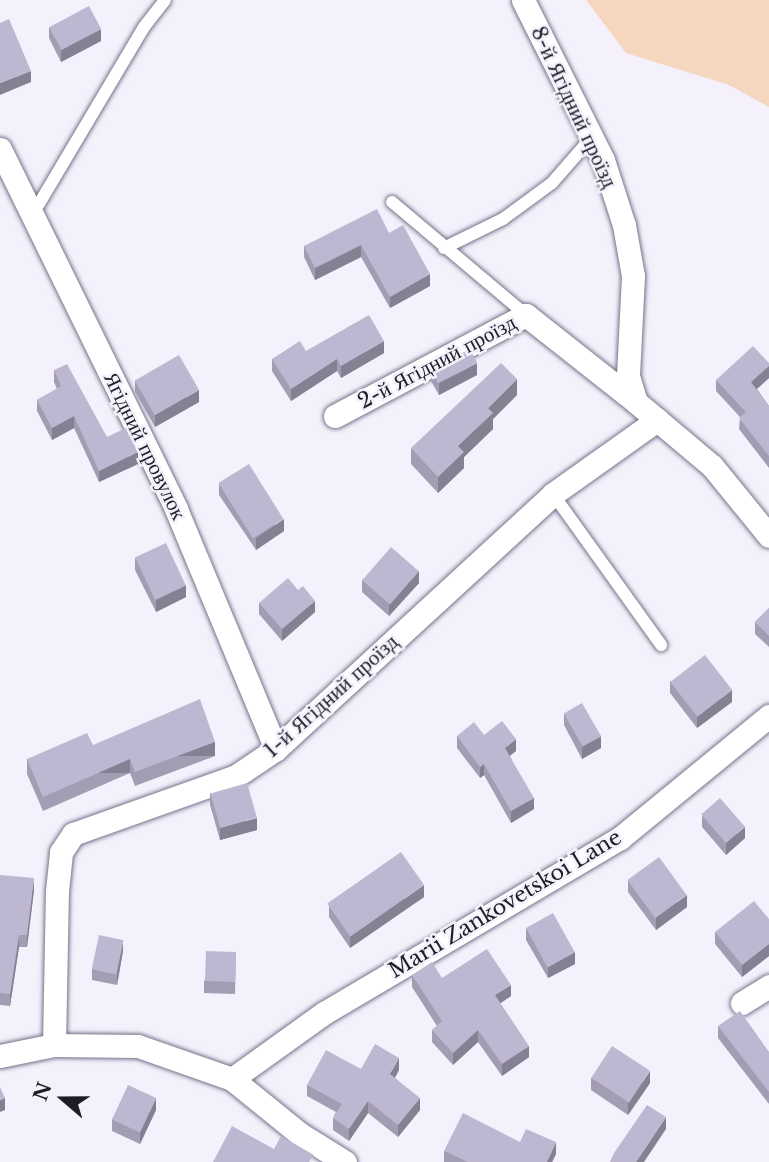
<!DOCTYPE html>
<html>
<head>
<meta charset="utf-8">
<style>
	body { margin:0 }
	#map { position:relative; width:769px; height:1162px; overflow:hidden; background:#f4f1fc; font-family:"Libre Baskerville",serif }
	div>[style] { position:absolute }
	.green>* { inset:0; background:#f5d6bf }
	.roads { filter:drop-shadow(0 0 2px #78728a) drop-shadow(0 0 2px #78728a) }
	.lane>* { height:12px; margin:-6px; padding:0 6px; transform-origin:6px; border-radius:6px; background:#fff }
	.street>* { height:23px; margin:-11.5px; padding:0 11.5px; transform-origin:11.5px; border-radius:11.5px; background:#fff }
	.wall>* { inset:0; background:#a39db4 }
	.shaded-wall>* { inset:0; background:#858092; transform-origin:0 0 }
	.building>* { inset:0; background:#beb7d1; transform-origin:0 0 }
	span { translate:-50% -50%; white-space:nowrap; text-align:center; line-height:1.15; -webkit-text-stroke:5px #f4f1fc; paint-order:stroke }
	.street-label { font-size:21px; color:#1e1c25 }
	.north { position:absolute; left:28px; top:1064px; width:70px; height:70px; -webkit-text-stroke:5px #f4f1fc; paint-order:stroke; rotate:290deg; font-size:19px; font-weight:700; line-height:28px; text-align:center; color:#1e1c25 }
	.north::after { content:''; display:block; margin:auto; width:24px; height:32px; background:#1e1c25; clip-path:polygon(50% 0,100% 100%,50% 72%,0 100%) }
</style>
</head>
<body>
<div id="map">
	<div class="green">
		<i style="clip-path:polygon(586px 0,769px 0,769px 107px,729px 85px,626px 53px)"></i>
	</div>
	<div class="roads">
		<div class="lane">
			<i style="left:392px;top:202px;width:175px;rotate:40.1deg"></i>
			<i style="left:33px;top:214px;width:217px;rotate:-59.3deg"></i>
			<i style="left:144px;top:27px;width:34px;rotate:-52deg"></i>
			<i style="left:444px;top:248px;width:66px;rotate:-26.2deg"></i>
			<i style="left:503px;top:219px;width:61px;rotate:-36.3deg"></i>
			<i style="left:552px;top:183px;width:61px;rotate:-49deg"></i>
			<i style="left:553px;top:494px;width:186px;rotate:54.4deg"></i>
		</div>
		<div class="street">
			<i style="left:523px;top:0;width:179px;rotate:63.4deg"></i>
			<i style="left:603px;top:160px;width:68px;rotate:72.1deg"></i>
			<i style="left:624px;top:225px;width:52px;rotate:80deg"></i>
			<i style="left:633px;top:276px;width:100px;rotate:92.9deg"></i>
			<i style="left:628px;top:376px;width:27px;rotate:73deg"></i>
			<i style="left:636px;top:402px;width:99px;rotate:40.1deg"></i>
			<i style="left:712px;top:466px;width:90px;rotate:50.8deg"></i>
			<i style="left:0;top:149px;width:401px;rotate:63.9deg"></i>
			<i style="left:176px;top:509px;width:260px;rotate:67.4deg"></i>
			<i style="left:335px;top:416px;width:216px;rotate:-27.9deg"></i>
			<i style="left:526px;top:315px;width:140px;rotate:38.3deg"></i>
			<i style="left:742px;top:1003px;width:32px;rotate:-32deg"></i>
			<i style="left:54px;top:1045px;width:154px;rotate:-88.9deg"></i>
			<i style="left:57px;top:891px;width:39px;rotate:-84deg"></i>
			<i style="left:61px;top:852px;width:22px;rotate:-56deg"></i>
			<i style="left:73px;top:834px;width:173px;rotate:-19.6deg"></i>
			<i style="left:236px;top:776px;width:48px;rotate:-34deg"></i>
			<i style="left:276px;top:749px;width:377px;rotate:-42.6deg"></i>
			<i style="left:553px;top:494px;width:128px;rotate:-35.4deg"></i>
			<i style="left:0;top:1056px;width:55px;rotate:-11.5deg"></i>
			<i style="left:54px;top:1045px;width:84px;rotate:0.7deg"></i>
			<i style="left:138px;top:1046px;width:100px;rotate:19.3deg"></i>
			<i style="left:232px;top:1079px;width:87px;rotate:39deg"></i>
			<i style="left:300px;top:1134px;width:53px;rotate:31.9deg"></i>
			<i style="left:232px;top:1079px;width:113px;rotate:-35.7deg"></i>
			<i style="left:324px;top:1013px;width:344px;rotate:-30.6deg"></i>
			<i style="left:620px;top:838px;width:193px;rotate:-39.3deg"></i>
		</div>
	</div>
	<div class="wall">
		<i style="clip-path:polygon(49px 27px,101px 41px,61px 62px,49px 38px)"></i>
		<i style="clip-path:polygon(389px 233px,430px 286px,390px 308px,361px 257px,315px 280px,304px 257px,304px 246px)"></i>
		<i style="clip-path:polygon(306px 351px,384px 353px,341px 378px,337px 371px,291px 401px,272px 371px,272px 359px)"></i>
		<i style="clip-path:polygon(769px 363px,769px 378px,757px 389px,769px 406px,769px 468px,739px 429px,740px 417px,716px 391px,716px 380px)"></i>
		<i style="clip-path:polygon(431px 369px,477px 375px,439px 395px,431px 381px)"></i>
		<i style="clip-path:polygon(54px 370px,107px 437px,138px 464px,99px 482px,74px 428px,52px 440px,37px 411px,37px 400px,57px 389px,54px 382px)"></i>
		<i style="clip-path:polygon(135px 380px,199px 402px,155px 427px,135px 392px)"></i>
		<i style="clip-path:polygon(517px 395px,493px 419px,493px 429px,464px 457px,464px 468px,438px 493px,411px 464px,411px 448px)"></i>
		<i style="clip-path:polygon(219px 483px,284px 531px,256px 550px,219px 495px)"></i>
		<i style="clip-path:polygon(135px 558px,186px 597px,156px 612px,135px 570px)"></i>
		<i style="clip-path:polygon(362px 580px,419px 583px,389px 616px,362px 592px)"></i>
		<i style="clip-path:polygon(298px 590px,315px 612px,282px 641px,259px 614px,259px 603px)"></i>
		<i style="clip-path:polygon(769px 608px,769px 647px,755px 634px,755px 622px)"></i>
		<i style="clip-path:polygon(670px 681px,732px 702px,697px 728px,670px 693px)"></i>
		<i style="clip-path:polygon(564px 713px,601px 748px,582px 759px,564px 725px)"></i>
		<i style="clip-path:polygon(484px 735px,516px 751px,510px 756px,534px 809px,511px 823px,484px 775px,480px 778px,457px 748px,457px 736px)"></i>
		<i style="clip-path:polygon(93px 745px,215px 756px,135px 786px,130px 773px,43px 811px,27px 774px,27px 759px)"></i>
		<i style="clip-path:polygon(210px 793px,257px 830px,220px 840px,210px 805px)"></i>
		<i style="clip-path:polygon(702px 815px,745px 838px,726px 855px,702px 827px)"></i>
		<i style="clip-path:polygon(0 875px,34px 890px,27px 947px,19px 947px,10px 1006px,0 1005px)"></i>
		<i style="clip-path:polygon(628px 880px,687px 907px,656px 930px,628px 892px)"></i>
		<i style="clip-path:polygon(424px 897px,350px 948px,329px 917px,329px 906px)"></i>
		<i style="clip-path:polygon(769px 919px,769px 956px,742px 977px,715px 944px,715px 932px)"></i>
		<i style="clip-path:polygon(526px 928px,575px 964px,548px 978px,526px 940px)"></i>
		<i style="clip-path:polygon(123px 951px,117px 985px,92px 980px,92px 969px)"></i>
		<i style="clip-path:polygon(236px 952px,235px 994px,204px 993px,204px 981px)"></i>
		<i style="clip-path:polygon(412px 975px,442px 978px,511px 996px,500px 1003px,529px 1057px,502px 1076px,478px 1042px,453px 1065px,432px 1042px,432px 1030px,437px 1026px,412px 987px)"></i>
		<i style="clip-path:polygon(718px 1026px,769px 1052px,769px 1104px,718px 1038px)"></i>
		<i style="clip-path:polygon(361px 1069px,399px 1070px,395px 1078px,420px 1110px,398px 1137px,368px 1113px,349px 1141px,333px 1130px,333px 1118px,336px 1112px,307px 1096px,307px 1085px)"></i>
		<i style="clip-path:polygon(591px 1078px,650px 1083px,628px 1115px,591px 1090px)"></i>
		<i style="clip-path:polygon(156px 1110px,140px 1144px,112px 1131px,112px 1119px)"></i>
		<i style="clip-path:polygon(444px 1151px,556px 1154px,552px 1162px,444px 1162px)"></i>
	</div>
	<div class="shaded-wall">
		<i style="clip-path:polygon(101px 29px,101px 41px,61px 62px,61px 50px)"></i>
		<i style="clip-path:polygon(31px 71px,31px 82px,0 95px,0 83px)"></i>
		<i style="clip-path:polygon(361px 245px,361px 257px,315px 280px,315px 268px)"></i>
		<i style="clip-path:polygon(430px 274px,430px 286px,390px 308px,390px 297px)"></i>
		<i style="clip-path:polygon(384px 341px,384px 353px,341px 378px,341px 366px)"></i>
		<i style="clip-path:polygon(337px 359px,337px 371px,291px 401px,291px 389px)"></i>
		<i style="clip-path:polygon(477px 363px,477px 375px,439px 395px,439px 383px)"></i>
		<i style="clip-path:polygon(769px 366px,769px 378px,751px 394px,751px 382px)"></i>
		<i style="clip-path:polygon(517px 379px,517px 395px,493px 419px,493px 429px,464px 457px,464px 468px,438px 493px,438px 477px,458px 446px,488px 408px)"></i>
		<i style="clip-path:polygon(199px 390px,199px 402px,155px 427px,155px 415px)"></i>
		<i style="clip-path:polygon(74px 416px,74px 428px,52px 440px,52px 428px)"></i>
		<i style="clip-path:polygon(138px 452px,138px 464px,99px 482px,99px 471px)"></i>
		<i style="clip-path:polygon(284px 519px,284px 531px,256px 550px,256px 538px)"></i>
		<i style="clip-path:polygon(419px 571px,419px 583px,389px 616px,389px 604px)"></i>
		<i style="clip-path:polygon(186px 585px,186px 597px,156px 612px,156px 600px)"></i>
		<i style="clip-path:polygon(315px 601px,315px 612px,282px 641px,282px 629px)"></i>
		<i style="clip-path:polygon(732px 690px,732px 702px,697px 728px,697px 717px)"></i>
		<i style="clip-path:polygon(601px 736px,601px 748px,582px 759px,582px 747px)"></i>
		<i style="clip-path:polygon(516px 739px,516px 751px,505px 759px,505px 748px)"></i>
		<i style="left:215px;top:742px;width:14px;height:85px;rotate:90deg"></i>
		<i style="left:130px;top:759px;width:14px;height:95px;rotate:90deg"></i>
		<i style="clip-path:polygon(484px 764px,484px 775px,480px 778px,480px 767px)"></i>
		<i style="clip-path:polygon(534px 798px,534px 809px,511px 823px,511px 811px)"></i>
		<i style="clip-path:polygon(257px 818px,257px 830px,220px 840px,220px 828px)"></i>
		<i style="clip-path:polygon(745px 827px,745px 838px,726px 855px,726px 843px)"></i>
		<i style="clip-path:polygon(34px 878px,34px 890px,27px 947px,27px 935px)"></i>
		<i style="clip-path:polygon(424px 885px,424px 897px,350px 948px,350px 937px)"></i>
		<i style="clip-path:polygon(687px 895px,687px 907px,656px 930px,656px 918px)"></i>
		<i style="clip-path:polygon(19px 935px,19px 947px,10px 1006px,10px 994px)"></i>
		<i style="clip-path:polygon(123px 940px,123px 951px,117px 985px,117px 973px)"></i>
		<i style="clip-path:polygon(769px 944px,769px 956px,742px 977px,742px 965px)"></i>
		<i style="clip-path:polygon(575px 952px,575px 964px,548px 978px,548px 967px)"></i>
		<i style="clip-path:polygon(511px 985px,511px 996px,495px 1007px,495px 995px)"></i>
		<i style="clip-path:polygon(478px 1030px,478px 1042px,453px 1065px,453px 1053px)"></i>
		<i style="clip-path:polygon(529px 1046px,529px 1057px,502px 1076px,502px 1064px)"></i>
		<i style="clip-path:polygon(399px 1058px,399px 1070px,390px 1086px,390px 1074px)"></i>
		<i style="clip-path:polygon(650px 1071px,650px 1083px,628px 1115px,628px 1104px)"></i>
		<i style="clip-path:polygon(5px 1098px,5px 1110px,0 1112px,0 1100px)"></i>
		<i style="clip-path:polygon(156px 1098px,156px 1110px,140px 1144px,140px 1132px)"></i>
		<i style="clip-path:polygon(420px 1098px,420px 1110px,398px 1137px,398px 1125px)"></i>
		<i style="clip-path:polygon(368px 1101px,368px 1113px,349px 1141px,349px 1129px)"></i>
		<i style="clip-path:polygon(666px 1117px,666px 1129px,644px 1162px,636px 1162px)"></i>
		<i style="clip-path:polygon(556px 1142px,556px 1154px,552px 1162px,547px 1162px)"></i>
	</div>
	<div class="building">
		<i style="left:89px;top:6px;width:26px;height:45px;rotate:62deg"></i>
		<i style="clip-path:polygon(9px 19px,31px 71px,0 83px,0 23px)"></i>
		<i style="clip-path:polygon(377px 209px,389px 233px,403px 225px,430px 274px,390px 297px,361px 245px,315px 268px,304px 246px)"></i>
		<i style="clip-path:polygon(369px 315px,384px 341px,341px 366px,337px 359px,291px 389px,272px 359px,300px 341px,306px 351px)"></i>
		<i style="clip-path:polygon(753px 346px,769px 363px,769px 366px,751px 382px,769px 406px,769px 456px,739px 418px,746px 412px,716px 380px)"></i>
		<i style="left:470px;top:349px;width:16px;height:44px;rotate:63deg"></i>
		<i style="left:179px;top:355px;width:40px;height:51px;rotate:60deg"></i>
		<i style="clip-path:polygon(501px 363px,517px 379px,488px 408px,493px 413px,458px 446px,464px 452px,438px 477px,411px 448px)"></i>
		<i style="clip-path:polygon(67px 364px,107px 437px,126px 428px,138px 452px,99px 471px,74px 416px,52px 428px,37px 400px,61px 386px,54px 370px)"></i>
		<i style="left:249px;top:464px;width:65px;height:36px;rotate:58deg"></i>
		<i style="left:166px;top:543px;width:47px;height:34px;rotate:65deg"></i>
		<i style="left:391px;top:547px;width:37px;height:44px;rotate:41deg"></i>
		<i style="clip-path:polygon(288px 578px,298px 590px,303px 586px,315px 601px,282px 629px,259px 603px)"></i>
		<i style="clip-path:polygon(769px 608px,769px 636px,755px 622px)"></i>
		<i style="left:705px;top:655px;width:44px;height:44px;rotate:52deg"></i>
		<i style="clip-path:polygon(200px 699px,215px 742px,135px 772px,130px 759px,43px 797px,27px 759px,87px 733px,93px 745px)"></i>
		<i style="left:582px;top:703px;width:38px;height:21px;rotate:60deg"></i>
		<i style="clip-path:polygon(502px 721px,516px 739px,505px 748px,534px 798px,511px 811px,484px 764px,480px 767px,457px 736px,474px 722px,484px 735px)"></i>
		<i style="left:247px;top:783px;width:36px;height:38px;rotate:74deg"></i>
		<i style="left:720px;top:798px;width:38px;height:25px;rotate:49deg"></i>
		<i style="left:401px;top:852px;width:40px;height:90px;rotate:55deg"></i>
		<i style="left:659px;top:857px;width:47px;height:39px;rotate:54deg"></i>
		<i style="clip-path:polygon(0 875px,34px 878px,27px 935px,19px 935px,10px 994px,0 993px)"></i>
		<i style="clip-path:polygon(754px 901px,769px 919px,769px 944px,742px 965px,715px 932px)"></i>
		<i style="left:553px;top:913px;width:45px;height:31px;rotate:61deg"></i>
		<i style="left:99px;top:935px;width:25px;height:35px;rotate:12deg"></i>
		<i style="clip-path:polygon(487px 949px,511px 985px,495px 995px,529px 1046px,502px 1064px,478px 1030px,453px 1053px,432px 1030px,442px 1021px,412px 975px,432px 962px,442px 978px)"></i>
		<i style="left:206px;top:951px;width:30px;height:30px;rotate:2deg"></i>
		<i style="clip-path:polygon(740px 1011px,769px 1052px,769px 1092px,718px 1026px)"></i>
		<i style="clip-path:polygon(375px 1044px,399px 1058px,390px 1074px,420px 1098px,398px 1125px,368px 1101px,349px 1129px,333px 1118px,342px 1104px,307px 1085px,326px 1050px,361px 1069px)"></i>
		<i style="left:612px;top:1046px;width:45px;height:38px;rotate:33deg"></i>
		<i style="left:128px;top:1085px;width:31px;height:38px;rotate:25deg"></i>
		<i style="clip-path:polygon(0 1087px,5px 1098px,0 1100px)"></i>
		<i style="clip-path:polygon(647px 1105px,666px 1117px,636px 1162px,610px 1162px,614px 1153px)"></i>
		<i style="clip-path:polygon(463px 1113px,520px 1142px,526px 1129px,556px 1142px,547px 1162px,468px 1162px,444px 1151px)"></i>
		<i style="clip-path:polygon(232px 1126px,274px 1149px,281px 1136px,314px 1155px,309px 1162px,213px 1162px)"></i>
	</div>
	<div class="street-label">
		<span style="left:574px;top:107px;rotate:65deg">8-й Ягідний проїзд</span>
		<span style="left:437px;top:362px;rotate:-28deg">2-й Ягідний проїзд</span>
		<span style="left:145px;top:446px;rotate:64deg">Ягідний провулок</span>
		<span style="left:331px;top:696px;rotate:-42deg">1-й Ягідний проїзд</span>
		<span style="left:505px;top:904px;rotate:-31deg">Marii Zankovetskoi Lane</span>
	</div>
	<div class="north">N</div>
</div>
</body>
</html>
